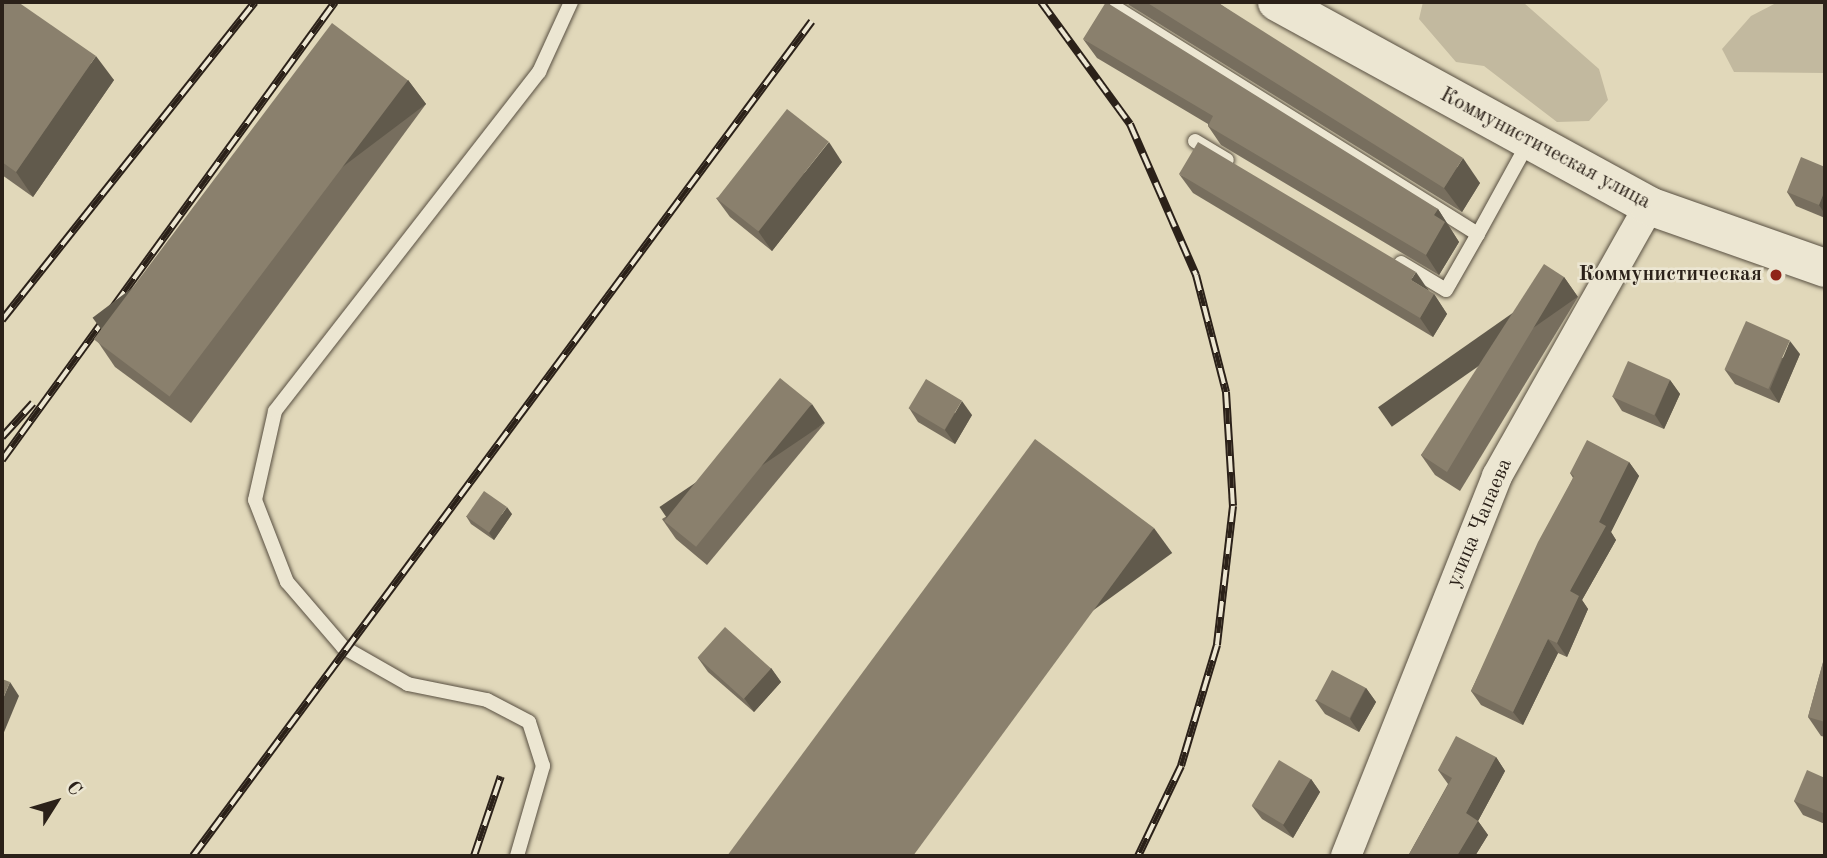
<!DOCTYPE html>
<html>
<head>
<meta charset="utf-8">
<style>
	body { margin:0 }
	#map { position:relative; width:1827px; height:858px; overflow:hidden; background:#e1d8ba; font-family:"Old Standard TT",serif }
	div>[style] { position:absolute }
	.green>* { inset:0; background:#c2b99f }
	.roads { filter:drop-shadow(0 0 2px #584f41) drop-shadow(0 0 2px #584f41) }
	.lane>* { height:14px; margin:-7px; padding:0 7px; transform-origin:7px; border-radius:7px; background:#ece6d2 }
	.street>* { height:30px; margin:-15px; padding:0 15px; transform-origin:15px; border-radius:15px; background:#ece6d2 }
	.secondary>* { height:38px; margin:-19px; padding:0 19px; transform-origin:19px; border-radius:19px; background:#ece6d2 }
	.rail>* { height:8px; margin-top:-4px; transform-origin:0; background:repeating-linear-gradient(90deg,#ece6d2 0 16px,#2b2119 0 32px); box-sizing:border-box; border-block:2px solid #2b2119 }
	.wall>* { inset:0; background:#776e5e }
	.shaded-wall>* { inset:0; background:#615a4c; transform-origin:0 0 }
	.building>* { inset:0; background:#8a806d; transform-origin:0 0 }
	.dots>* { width:19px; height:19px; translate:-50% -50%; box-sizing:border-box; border:4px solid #ece6d2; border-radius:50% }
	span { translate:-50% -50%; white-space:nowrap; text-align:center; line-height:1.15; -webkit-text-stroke:5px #ece6d2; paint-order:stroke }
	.street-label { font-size:21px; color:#2b2119 }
	.poi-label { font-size:21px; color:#2b2119; font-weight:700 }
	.right { translate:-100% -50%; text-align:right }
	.frame { position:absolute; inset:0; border:4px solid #2b2119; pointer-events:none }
	.north { position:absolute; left:21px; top:767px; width:70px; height:70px; -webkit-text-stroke:5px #ece6d2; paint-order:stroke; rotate:53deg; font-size:19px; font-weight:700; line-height:28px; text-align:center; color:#2b2119 }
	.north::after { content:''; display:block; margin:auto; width:24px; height:32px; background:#2b2119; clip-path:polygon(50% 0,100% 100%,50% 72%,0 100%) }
</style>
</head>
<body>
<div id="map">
	<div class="green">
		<i style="clip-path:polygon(1423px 2px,1523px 2px,1599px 69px,1608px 100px,1589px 121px,1557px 122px,1484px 66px,1456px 62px,1419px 19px)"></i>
		<i style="clip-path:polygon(1778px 2px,1825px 2px,1825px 73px,1734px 72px,1722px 49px,1751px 16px)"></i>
	</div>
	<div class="roads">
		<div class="lane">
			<i style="left:1116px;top:8px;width:427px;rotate:32deg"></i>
			<i style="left:1478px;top:234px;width:104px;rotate:-61.2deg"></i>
			<i style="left:1195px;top:141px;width:37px;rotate:31deg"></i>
			<i style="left:1401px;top:263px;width:52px;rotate:31deg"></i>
			<i style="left:1446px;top:290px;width:64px;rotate:-60.3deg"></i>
			<i style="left:517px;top:856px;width:94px;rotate:-73.9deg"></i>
			<i style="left:543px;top:766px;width:46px;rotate:-107.7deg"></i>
			<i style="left:529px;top:722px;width:47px;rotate:-152.4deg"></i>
			<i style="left:487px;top:700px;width:81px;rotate:-168.6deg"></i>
			<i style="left:408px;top:684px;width:75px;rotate:-150.4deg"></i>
			<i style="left:343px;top:647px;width:86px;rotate:-130.7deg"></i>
			<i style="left:287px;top:582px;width:88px;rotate:-111.3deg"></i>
			<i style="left:255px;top:500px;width:91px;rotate:-77.3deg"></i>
			<i style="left:275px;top:411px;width:430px;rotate:-52.1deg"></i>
			<i style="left:539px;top:72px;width:77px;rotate:-65.4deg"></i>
		</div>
		<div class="street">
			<i style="left:1346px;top:856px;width:409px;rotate:-68.3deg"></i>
			<i style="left:1497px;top:476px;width:310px;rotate:-60.6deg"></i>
		</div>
		<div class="secondary">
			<i style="left:1277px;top:2px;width:424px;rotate:28.7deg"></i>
			<i style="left:1649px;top:206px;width:187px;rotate:19.4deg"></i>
		</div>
	</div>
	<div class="rail">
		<i style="left:1041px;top:2px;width:151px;rotate:53.9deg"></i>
		<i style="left:1130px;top:124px;width:165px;rotate:66.4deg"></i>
		<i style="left:1196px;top:275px;width:121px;rotate:75.6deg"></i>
		<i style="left:1226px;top:392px;width:114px;rotate:86.5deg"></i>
		<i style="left:1233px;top:506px;width:140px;rotate:96.6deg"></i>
		<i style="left:1217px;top:645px;width:126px;rotate:106.6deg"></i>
		<i style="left:1181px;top:766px;width:100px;rotate:115.5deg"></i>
		<i style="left:2px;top:320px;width:406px;rotate:-51.5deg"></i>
		<i style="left:2px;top:437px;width:46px;rotate:-47.6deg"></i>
		<i style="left:2px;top:460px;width:566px;rotate:-53.98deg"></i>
		<i style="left:193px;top:856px;width:1039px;rotate:-53.45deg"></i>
		<i style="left:474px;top:856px;width:84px;rotate:-71.4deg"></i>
	</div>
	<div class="wall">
		<i style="clip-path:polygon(2px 2px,114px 80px,33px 197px,2px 175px)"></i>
		<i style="clip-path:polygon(1127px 2px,1217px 2px,1480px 183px,1462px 212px,1129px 5px)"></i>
		<i style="clip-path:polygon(1083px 39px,1438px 209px,1459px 242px,1439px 275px,1221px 145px,1208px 126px,1208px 124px,1097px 58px)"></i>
		<i style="clip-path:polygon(408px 80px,426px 104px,191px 423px,115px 367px,98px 342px)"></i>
		<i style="clip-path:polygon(842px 162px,772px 251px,730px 217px,716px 198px)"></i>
		<i style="clip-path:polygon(1825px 167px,1825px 218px,1796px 206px,1787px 192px)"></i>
		<i style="clip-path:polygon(1179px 174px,1434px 294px,1447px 314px,1433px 337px,1193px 193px)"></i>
		<i style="clip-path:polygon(1564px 277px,1578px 297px,1460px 491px,1435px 475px,1421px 455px)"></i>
		<i style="clip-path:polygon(1800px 354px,1779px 403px,1735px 384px,1725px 370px)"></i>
		<i style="clip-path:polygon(1670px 380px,1680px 394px,1664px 429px,1622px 411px,1613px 397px)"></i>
		<i style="clip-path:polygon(909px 408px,972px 415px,955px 444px,918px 422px)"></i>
		<i style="clip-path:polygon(825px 423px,707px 565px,676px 539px,662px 519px)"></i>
		<i style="clip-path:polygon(1629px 462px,1639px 476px,1611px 532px,1616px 540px,1582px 600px,1588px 609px,1567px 657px,1558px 653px,1523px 725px,1481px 705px,1471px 691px,1573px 478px,1570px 473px)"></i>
		<i style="clip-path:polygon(512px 514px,494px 540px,471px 524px,466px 516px)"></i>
		<i style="clip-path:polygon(1825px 655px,1825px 737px,1821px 736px,1808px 717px)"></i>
		<i style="clip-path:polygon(698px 658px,771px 668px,781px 682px,754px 712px,708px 672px)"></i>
		<i style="clip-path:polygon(1366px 688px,1376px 702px,1359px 732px,1325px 714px,1315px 700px)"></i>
		<i style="clip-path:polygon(1496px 757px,1505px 771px,1478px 821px,1488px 835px,1475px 856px,1408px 856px,1448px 784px,1438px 770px)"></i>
		<i style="clip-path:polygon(1825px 778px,1825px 824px,1803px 815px,1794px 801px)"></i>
		<i style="clip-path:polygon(1311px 779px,1320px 792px,1293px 838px,1262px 819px,1252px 806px)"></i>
	</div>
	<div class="shaded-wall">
		<i style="clip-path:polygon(96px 56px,114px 80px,33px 197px,16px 172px)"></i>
		<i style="left:408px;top:80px;width:30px;height:395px;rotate:53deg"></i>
		<i style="clip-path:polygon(829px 142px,842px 162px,772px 251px,758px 231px)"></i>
		<i style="clip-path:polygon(1463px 158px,1480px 183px,1462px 212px,1444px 188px)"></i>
		<i style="clip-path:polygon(1825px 190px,1825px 214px,1819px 205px)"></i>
		<i style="clip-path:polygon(1438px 209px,1459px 242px,1439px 275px,1426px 255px,1434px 215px)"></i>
		<i style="clip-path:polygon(1416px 272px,1429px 291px,1411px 280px)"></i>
		<i style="left:1564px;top:277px;width:24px;height:227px;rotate:55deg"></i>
		<i style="clip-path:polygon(1434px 294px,1447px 314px,1433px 337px,1420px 318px)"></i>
		<i style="clip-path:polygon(1790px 341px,1800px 354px,1779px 403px,1770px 389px)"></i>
		<i style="clip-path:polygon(1670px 380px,1680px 394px,1664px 429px,1655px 415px)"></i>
		<i style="clip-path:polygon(962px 401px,972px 415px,955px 444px,945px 430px)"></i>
		<i style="left:812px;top:404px;width:23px;height:184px;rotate:56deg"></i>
		<i style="clip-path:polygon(1629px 462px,1639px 476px,1611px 532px,1616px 540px,1582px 600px,1588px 609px,1567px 657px,1557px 643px,1570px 591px,1599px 522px)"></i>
		<i style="clip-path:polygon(507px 507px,512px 514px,494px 540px,489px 533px)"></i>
		<i style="left:1154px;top:528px;width:31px;height:407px;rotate:54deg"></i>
		<i style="clip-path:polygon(1548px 639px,1558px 653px,1523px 725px,1513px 712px)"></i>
		<i style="clip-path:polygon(771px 668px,781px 682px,754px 712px,744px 698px)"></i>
		<i style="clip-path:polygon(10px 682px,19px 696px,2px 737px,2px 701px)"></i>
		<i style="clip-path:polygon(1366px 688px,1376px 702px,1359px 732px,1350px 719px)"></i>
		<i style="clip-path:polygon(1496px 757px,1505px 771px,1478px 821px,1488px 835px,1475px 856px,1457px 856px,1466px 813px)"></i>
		<i style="clip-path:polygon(1311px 779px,1320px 792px,1293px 838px,1283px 825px)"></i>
	</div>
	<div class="building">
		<i style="clip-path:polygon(2px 2px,18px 2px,96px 56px,16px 172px,2px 162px)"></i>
		<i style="clip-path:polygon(1106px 2px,1438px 209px,1434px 215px,1445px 222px,1426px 255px,1208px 126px,1213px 116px,1083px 39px)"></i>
		<i style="clip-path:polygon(1146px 2px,1217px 2px,1463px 158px,1444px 188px)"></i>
		<i style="left:332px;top:23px;width:95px;height:396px;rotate:37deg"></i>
		<i style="left:787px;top:109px;width:53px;height:114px;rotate:38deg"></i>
		<i style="clip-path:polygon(1198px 142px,1416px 272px,1411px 280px,1434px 294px,1420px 318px,1179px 174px)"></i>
		<i style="clip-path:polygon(1801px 157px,1825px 167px,1825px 190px,1819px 205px,1787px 192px)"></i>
		<i style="clip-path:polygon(1544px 264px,1564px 277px,1447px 472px,1421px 455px)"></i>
		<i style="left:1746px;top:321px;width:48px;height:53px;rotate:24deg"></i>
		<i style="left:1628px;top:361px;width:46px;height:39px;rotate:24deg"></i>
		<i style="left:780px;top:378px;width:41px;height:184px;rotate:39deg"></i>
		<i style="left:926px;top:379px;width:42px;height:34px;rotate:31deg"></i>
		<i style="clip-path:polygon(1035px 439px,1154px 528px,913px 856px,727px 856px)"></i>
		<i style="clip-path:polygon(1587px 440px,1629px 462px,1599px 522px,1606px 526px,1570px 591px,1579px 596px,1557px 643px,1548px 639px,1513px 712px,1471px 691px,1538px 542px,1574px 476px,1570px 473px)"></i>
		<i style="left:484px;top:491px;width:28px;height:31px;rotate:35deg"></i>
		<i style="left:725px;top:627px;width:62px;height:41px;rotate:42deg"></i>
		<i style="clip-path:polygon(1825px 655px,1825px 722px,1808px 717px)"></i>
		<i style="left:1332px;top:670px;width:38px;height:34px;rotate:28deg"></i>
		<i style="clip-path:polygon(2px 679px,10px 682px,2px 701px)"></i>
		<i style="clip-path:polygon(1456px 736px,1496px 757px,1466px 813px,1478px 821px,1457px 856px,1408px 856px,1452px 778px,1438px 770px)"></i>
		<i style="left:1279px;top:760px;width:37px;height:53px;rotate:31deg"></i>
		<i style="clip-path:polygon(1807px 770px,1825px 778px,1825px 814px,1794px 801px)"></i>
	</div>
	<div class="dots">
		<i style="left:1776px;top:275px;background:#8f2418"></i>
	</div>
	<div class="street-label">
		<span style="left:1545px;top:149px;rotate:28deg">Коммунистическая улица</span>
		<span style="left:1480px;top:523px;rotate:-67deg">улица Чапаева</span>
	</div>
	<div class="poi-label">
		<span class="right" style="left:1762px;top:275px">Коммунистическая</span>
	</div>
	<div class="frame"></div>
	<div class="north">С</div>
</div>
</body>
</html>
